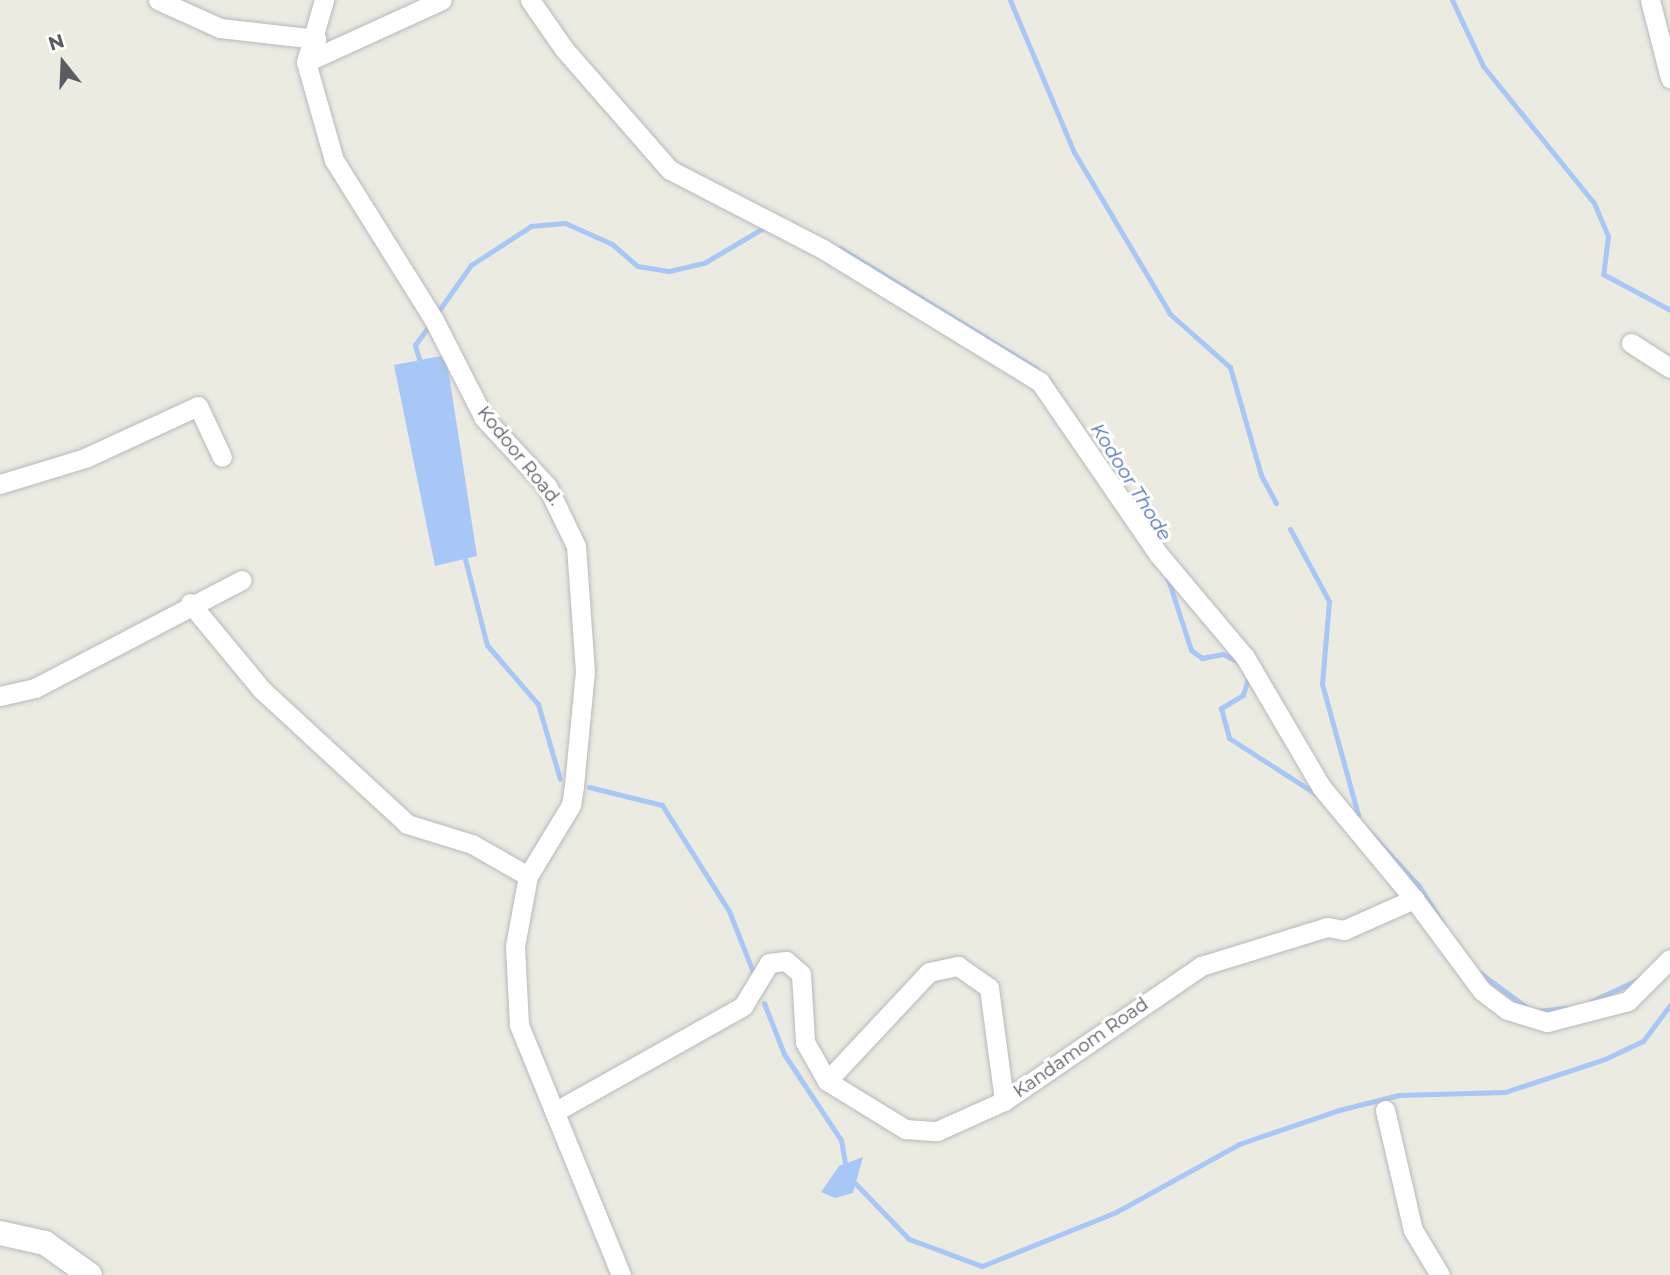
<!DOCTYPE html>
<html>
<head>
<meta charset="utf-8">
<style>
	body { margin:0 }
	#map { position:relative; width:1670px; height:1275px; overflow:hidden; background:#ecebe2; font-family:Montserrat,sans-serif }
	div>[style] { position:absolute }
	.water>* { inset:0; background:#a7c7f6 }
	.stream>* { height:5px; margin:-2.5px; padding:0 2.5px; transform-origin:2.5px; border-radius:2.5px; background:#a7c7f6 }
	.roads { filter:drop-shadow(0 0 2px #b7b9bd) drop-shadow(0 0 2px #b7b9bd) }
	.minor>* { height:19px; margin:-9.5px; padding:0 9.5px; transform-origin:9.5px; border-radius:9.5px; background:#fff }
	.tertiary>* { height:24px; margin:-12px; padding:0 12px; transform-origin:12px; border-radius:12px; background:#fff }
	span { translate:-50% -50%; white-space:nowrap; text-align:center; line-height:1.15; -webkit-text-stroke:6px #fff; paint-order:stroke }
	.street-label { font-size:18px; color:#5a5c61 }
	.water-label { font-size:19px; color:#4d70b7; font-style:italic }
	.north { position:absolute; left:28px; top:28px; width:70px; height:70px; -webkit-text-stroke:5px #fff; paint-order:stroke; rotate:342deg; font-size:19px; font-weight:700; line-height:28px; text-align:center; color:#5a5c61 }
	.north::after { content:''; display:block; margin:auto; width:24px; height:32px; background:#5a5c61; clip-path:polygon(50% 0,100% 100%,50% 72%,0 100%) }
</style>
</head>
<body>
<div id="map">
	<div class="water">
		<i style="clip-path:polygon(446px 355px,477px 556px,435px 566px,394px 365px)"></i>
		<i style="clip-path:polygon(863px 1157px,853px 1193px,835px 1198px,821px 1192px,839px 1166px)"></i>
	</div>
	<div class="stream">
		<i style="left:1010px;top:0;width:165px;rotate:67.2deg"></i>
		<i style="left:1074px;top:152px;width:188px;rotate:59.3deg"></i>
		<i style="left:1170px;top:314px;width:80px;rotate:41.5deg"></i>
		<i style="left:1230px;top:367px;width:112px;rotate:74deg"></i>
		<i style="left:1261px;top:475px;width:32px;rotate:62deg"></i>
		<i style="left:1452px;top:0;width:73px;rotate:64.8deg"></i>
		<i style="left:1483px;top:66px;width:176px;rotate:51deg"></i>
		<i style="left:1594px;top:203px;width:36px;rotate:67deg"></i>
		<i style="left:1608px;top:236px;width:38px;rotate:97deg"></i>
		<i style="left:1603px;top:274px;width:76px;rotate:28.2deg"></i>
		<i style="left:840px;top:248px;width:231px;rotate:31.6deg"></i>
		<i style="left:435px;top:316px;width:62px;rotate:-54.8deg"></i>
		<i style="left:471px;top:265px;width:72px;rotate:-33deg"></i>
		<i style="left:531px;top:226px;width:34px;rotate:-5deg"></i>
		<i style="left:565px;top:223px;width:51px;rotate:24.1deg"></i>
		<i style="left:612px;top:244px;width:33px;rotate:41deg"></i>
		<i style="left:637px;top:266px;width:32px;rotate:9deg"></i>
		<i style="left:669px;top:271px;width:36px;rotate:-13deg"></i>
		<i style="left:704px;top:263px;width:71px;rotate:-30.5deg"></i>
		<i style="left:421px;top:365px;width:21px;rotate:-107deg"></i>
		<i style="left:415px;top:345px;width:26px;rotate:-54deg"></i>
		<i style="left:1047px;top:378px;width:27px;rotate:57deg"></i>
		<i style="left:1290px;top:529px;width:82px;rotate:61.6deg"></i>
		<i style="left:1329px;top:601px;width:83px;rotate:94.8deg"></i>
		<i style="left:1322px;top:684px;width:136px;rotate:74.6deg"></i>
		<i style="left:464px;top:555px;width:93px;rotate:75.7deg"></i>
		<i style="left:487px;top:645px;width:78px;rotate:49.2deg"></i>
		<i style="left:538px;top:704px;width:78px;rotate:73.7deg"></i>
		<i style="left:1167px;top:576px;width:78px;rotate:72deg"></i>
		<i style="left:1191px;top:650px;width:14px;rotate:36deg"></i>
		<i style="left:1202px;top:658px;width:21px;rotate:-11deg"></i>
		<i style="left:1223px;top:654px;width:16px;rotate:27deg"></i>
		<i style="left:1249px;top:676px;width:20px;rotate:108deg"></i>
		<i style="left:1243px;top:695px;width:26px;rotate:149deg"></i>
		<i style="left:1221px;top:708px;width:31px;rotate:75deg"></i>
		<i style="left:1229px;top:738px;width:107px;rotate:32.8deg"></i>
		<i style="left:589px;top:787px;width:75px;rotate:13.9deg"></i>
		<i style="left:662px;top:805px;width:125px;rotate:57.7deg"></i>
		<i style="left:729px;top:911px;width:66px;rotate:68.5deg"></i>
		<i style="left:1350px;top:811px;width:102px;rotate:47.4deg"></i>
		<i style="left:1419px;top:886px;width:45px;rotate:57.7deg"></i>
		<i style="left:1480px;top:973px;width:56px;rotate:36.3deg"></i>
		<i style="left:1592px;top:1001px;width:50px;rotate:-25deg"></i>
		<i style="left:764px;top:1003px;width:55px;rotate:68.6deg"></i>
		<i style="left:784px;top:1054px;width:103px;rotate:56.5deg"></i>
		<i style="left:841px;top:1140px;width:29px;rotate:80deg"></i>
		<i style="left:1537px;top:1011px;width:29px;rotate:-6deg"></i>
		<i style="left:852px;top:1180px;width:82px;rotate:46deg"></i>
		<i style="left:909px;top:1239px;width:78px;rotate:20.3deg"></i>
		<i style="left:982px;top:1266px;width:144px;rotate:-21.9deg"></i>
		<i style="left:1116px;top:1212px;width:141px;rotate:-28.9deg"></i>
		<i style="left:1239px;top:1144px;width:106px;rotate:-18.8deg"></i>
		<i style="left:1339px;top:1110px;width:62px;rotate:-14deg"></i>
		<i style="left:1399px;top:1095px;width:106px;rotate:-1.6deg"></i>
		<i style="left:1505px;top:1092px;width:105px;rotate:-18.3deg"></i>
		<i style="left:1605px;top:1059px;width:42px;rotate:-25.3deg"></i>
		<i style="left:1643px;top:1041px;width:45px;rotate:-53.1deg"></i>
	</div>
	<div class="roads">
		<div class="minor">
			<i style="left:158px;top:0;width:68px;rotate:24.3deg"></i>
			<i style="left:220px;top:28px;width:97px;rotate:6.5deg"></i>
			<i style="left:324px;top:0;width:65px;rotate:106.2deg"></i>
			<i style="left:306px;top:62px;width:102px;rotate:74.1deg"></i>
			<i style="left:334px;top:160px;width:189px;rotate:58deg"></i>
			<i style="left:434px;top:320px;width:110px;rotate:63deg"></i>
			<i style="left:484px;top:418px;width:93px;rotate:47.2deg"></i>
			<i style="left:547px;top:486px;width:67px;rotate:64.2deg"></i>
			<i style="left:576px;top:546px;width:125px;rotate:85.9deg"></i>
			<i style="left:585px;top:671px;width:116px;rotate:95.5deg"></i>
			<i style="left:574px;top:786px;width:19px;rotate:99deg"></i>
			<i style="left:571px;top:805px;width:83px;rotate:121.2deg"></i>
			<i style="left:528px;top:876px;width:71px;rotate:100.5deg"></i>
			<i style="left:515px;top:946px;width:79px;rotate:87.1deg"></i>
			<i style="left:519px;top:1025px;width:270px;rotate:67.8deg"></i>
			<i style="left:530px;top:0;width:60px;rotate:55.2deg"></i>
			<i style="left:564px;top:49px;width:161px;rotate:48.8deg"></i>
			<i style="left:670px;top:170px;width:172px;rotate:27.3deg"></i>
			<i style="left:823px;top:249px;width:255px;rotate:31.5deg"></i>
			<i style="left:1040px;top:382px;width:210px;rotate:55.5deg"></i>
			<i style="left:1159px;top:555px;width:133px;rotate:49.9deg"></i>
			<i style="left:1245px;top:657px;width:152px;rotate:59.6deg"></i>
			<i style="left:1322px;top:788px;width:144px;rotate:50.3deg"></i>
			<i style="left:1650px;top:0;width:81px;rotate:75.6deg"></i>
			<i style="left:306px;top:62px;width:149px;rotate:-24.5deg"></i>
			<i style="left:1631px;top:343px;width:46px;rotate:32.7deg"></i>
			<i style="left:0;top:484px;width:89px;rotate:-17deg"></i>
			<i style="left:85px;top:458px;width:124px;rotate:-24.7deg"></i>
			<i style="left:198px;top:406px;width:56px;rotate:64.8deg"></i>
			<i style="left:190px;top:603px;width:113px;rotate:50.4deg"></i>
			<i style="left:262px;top:690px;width:197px;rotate:42.7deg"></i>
			<i style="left:407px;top:824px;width:68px;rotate:17.1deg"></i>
			<i style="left:472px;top:844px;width:64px;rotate:29.7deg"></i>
			<i style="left:0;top:696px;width:36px;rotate:-13deg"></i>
			<i style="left:35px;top:688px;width:233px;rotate:-27.6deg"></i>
			<i style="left:827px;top:1081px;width:149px;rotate:-46.9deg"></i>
			<i style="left:929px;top:972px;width:30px;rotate:-12deg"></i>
			<i style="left:958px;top:966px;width:38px;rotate:35deg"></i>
			<i style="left:989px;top:988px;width:114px;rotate:82.4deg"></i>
			<i style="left:558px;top:1110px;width:212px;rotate:-29.3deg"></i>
			<i style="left:743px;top:1006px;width:50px;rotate:-58.8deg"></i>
			<i style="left:769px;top:963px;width:17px;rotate:-7deg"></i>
			<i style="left:786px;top:961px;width:20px;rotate:41deg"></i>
			<i style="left:801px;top:974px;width:68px;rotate:86.6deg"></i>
			<i style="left:805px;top:1042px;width:45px;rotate:60.6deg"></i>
			<i style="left:827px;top:1081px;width:92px;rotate:31.6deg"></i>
			<i style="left:905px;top:1129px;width:32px;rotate:4deg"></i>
			<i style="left:937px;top:1131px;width:73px;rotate:-24.1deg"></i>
			<i style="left:1004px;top:1101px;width:239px;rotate:-34.4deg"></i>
			<i style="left:1201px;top:966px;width:132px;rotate:-17.2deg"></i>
			<i style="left:1327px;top:927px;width:17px;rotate:10deg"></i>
			<i style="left:1344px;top:930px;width:77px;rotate:-23.9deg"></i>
			<i style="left:1414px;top:899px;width:114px;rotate:53.5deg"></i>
			<i style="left:1482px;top:991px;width:31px;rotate:37deg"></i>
			<i style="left:1507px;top:1010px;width:42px;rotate:16.7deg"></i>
			<i style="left:1547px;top:1022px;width:84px;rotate:-14.5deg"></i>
			<i style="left:1628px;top:1001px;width:59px;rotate:-45deg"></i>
			<i style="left:1385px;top:1110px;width:123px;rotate:76.9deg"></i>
			<i style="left:1413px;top:1230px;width:52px;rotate:59deg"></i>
		</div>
		<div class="tertiary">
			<i style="left:0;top:1233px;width:46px;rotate:12.5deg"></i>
			<i style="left:45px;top:1243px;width:55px;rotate:35.4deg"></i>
		</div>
	</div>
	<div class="street-label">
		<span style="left:519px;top:456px;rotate:51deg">Kodoor Road.</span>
		<span style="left:1081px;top:1048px;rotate:-35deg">Kandamom Road</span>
	</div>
	<div class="water-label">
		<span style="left:1131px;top:482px;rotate:58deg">Kodoor Thode</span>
	</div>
	<div class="north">N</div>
</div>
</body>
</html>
